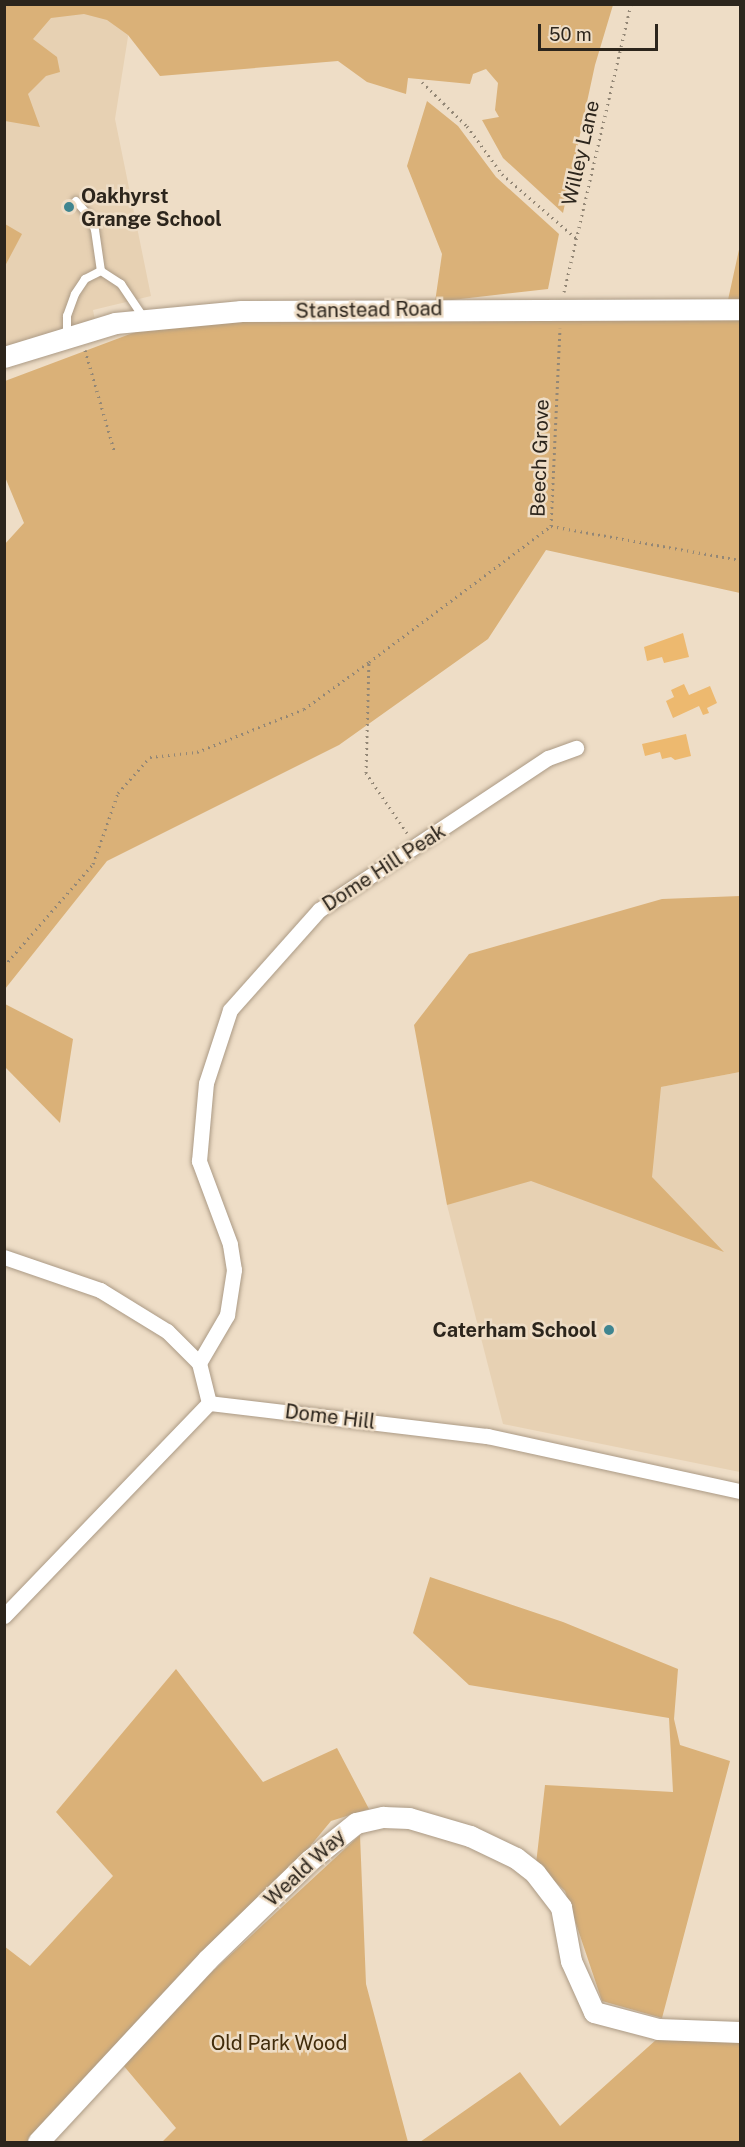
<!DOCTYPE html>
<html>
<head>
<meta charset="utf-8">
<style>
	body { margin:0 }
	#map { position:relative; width:745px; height:2147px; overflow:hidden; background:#eeddc6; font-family:"Public Sans",sans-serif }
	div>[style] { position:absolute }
	.built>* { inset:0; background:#e7d1b3 }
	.green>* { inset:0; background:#dab178 }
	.building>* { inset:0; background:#edb96f }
	.path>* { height:3px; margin-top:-1.5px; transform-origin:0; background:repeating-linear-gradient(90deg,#938776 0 1.5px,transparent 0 6px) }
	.roads { filter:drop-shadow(0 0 2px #ab9a85) drop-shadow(0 0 2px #ab9a85) }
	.lane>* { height:8px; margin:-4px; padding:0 4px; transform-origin:4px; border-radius:4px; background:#fff }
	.street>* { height:15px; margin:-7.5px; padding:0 7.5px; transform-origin:7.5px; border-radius:7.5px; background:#fff }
	.secondary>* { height:21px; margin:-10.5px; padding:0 10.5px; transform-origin:10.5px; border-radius:10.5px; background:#fff }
	.dots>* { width:16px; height:16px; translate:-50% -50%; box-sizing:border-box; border:3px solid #eeddc6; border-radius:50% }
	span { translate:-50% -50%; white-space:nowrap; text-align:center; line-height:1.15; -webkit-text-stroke:5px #eeddc6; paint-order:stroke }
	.street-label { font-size:20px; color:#2c251c }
	.poi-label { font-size:20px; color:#2c251c; font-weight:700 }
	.left { translate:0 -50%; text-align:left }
	.right { translate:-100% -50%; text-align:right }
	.park-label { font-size:20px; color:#412c0b }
	.frame { position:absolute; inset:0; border:6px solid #2c251c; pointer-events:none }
	.scale { position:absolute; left:538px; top:24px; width:120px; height:27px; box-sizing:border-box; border:3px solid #2c251c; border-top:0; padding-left:8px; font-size:18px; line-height:21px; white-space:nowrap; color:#2c251c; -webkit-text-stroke:4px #eeddc6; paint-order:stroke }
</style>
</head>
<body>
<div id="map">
	<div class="built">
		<i style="clip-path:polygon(5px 5px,133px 5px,115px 119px,151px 296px,93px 310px,95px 320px,5px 349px)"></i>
		<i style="clip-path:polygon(740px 1072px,740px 1472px,503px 1424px,447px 1205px,661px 1087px)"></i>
	</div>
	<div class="green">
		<i style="clip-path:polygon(5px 4px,613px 4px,613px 5px,595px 65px,563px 213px,503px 158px,482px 120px,499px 117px,495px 110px,498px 83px,486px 69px,473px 74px,470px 84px,408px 78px,406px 94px,367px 82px,338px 61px,160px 76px,128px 35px,107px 20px,84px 14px,51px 18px,33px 39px,57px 57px,60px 72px,46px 76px,28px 94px,40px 127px,5px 121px)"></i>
		<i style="clip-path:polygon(427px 101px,458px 126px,496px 177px,559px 234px,548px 289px,435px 302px,442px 254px,407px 166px)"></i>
		<i style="clip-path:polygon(5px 224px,22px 234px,5px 266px)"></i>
		<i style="clip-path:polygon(740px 245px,740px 593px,546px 550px,488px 639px,339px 745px,107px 861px,5px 989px,4px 545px,24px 523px,5px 477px,5px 381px,146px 328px,326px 316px,728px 300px)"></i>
		<i style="clip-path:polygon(740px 896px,740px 1072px,661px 1087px,652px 1177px,724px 1252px,531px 1181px,447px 1205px,414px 1025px,469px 954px,662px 899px)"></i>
		<i style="clip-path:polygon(5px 1004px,73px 1039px,60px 1123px,5px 1067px)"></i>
		<i style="clip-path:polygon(430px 1577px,563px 1622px,678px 1669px,674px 1719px,680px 1745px,730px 1761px,662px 2018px,602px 2001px,565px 1891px,536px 1864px,545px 1785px,673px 1792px,669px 1718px,469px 1685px,413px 1633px)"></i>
		<i style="clip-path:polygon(176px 1669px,263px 1782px,337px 1748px,369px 1809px,331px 1821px,286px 1875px,38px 2133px,26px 2142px,5px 2142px,4px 1946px,30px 1966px,113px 1876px,56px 1812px)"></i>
		<i style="clip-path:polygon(360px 1835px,366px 1984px,408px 2142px,162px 2142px,176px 2128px,118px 2059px)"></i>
		<i style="clip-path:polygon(657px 2039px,740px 2039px,740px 2142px,420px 2142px,520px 2072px,560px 2126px)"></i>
	</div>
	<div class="building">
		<i style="clip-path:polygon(683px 633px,689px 657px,664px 663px,662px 657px,647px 661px,644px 647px)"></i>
		<i style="clip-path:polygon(684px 684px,689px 695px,710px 686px,717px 703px,707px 708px,709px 713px,703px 715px,699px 706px,673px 718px,666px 701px,674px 697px,671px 690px)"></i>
		<i style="clip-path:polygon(686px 734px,691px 756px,675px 760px,671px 757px,662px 759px,660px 752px,645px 756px,642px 744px)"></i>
	</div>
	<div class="path">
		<i style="left:422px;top:82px;width:63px;rotate:44.4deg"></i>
		<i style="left:467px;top:126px;width:59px;rotate:53.9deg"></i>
		<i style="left:502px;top:174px;width:99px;rotate:40.9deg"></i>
		<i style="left:564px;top:292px;width:296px;rotate:-76.9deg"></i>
		<i style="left:85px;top:350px;width:107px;rotate:73.8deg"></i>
		<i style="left:551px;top:526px;width:198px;rotate:-87.4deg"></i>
		<i style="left:551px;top:526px;width:192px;rotate:10.2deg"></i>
		<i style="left:407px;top:833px;width:73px;rotate:-124.3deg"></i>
		<i style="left:366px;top:773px;width:111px;rotate:-88.5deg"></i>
		<i style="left:369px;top:662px;width:227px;rotate:-36.8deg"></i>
		<i style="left:4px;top:966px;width:135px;rotate:-48.9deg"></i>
		<i style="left:93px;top:864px;width:75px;rotate:-70.6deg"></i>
		<i style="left:118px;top:793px;width:48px;rotate:-48.4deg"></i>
		<i style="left:150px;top:757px;width:47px;rotate:-6.1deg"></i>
		<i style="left:197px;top:752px;width:115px;rotate:-21.9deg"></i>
		<i style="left:304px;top:709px;width:80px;rotate:-35.9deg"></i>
	</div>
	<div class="roads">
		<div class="lane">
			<i style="left:76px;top:201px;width:21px;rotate:49deg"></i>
			<i style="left:90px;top:217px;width:14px;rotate:69deg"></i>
			<i style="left:95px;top:230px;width:41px;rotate:81.7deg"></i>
			<i style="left:67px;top:337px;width:21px;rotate:-90deg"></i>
			<i style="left:67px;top:316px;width:23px;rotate:-70deg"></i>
			<i style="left:75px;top:294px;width:18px;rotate:-56deg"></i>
			<i style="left:85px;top:279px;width:18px;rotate:-27deg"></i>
			<i style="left:101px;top:271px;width:24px;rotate:33deg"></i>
			<i style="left:121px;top:284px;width:40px;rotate:56deg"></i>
		</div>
		<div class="street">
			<i style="left:4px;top:1257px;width:102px;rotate:19deg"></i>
			<i style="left:100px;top:1290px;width:79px;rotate:31.5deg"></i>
			<i style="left:167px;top:1331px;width:45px;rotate:45deg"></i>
			<i style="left:209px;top:1403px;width:41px;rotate:-104deg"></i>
			<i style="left:199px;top:1363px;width:56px;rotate:-59.7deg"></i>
			<i style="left:227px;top:1315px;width:46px;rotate:-81.2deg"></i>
			<i style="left:234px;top:1270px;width:26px;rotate:-99deg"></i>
			<i style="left:230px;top:1244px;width:89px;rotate:-110.5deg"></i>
			<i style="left:199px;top:1161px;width:78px;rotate:-84.9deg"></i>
			<i style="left:206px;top:1083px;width:77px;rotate:-71.8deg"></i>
			<i style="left:230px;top:1010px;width:134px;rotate:-48.3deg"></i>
			<i style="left:319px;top:910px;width:275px;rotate:-33.6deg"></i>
			<i style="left:548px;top:758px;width:30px;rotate:-20deg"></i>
			<i style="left:4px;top:1616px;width:296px;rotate:-46.1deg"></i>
			<i style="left:209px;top:1403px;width:280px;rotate:6.8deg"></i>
			<i style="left:487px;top:1436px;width:259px;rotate:12.3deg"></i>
		</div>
		<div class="secondary">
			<i style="left:4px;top:357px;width:116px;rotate:-17deg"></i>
			<i style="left:115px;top:323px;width:127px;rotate:-5.4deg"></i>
			<i style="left:241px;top:311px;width:499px;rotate:-0.2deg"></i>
			<i style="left:38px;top:2142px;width:248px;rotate:-47.1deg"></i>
			<i style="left:207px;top:1960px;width:144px;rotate:-44.2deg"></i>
			<i style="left:310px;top:1860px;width:59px;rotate:-38.8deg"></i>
			<i style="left:356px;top:1823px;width:28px;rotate:-13deg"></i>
			<i style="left:383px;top:1817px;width:26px;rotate:2deg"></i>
			<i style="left:409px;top:1818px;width:64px;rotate:16.4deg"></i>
			<i style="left:470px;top:1836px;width:51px;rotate:25.6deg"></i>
			<i style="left:516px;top:1858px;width:24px;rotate:38deg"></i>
			<i style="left:535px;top:1873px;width:43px;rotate:52.6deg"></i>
			<i style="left:561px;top:1907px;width:55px;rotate:79.5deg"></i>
			<i style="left:571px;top:1961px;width:56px;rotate:65.7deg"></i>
			<i style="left:594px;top:2012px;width:66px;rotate:14.9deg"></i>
			<i style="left:658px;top:2029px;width:82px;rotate:2.1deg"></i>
		</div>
	</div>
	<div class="dots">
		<i style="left:69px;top:207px;background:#3f8590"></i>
		<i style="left:609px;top:1330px;background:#3f8590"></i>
	</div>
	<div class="street-label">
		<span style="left:581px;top:153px;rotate:-77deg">Willey Lane</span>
		<span style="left:369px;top:310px;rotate:-1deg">Stanstead Road</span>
		<span style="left:540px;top:458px;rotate:-88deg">Beech Grove</span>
		<span style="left:384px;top:868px;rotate:-33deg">Dome Hill Peak</span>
		<span style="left:330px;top:1417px;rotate:7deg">Dome Hill</span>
		<span style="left:305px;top:1868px;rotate:-43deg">Weald Way</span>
	</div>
	<div class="poi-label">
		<span class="left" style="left:81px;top:208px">Oakhyrst<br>Grange School</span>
		<span class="right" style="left:597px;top:1330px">Caterham School</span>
	</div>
	<div class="park-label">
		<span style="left:279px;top:2043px">Old Park Wood</span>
	</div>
	<div class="frame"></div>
	<div class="scale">50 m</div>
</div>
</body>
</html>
